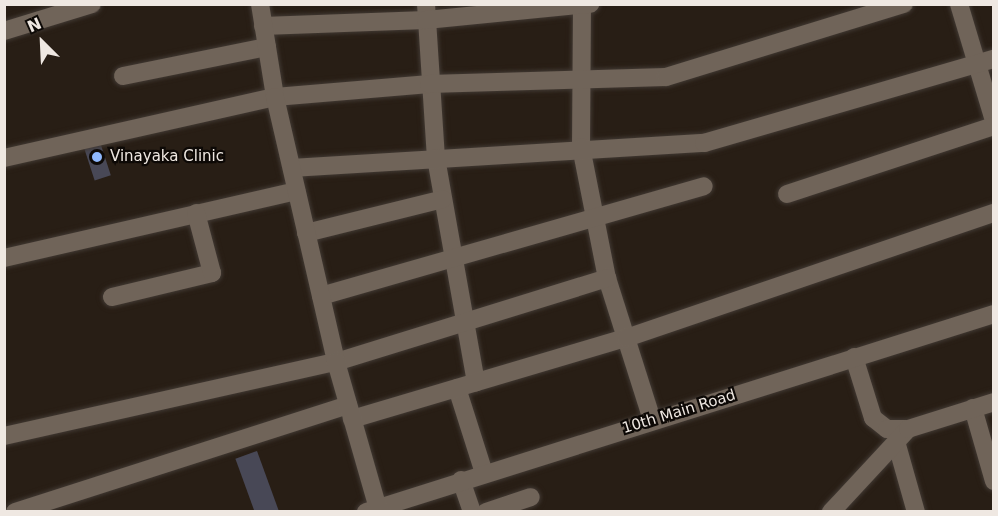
<!DOCTYPE html>
<html>
<head>
<meta charset="utf-8">
<style>
	body { margin:0 }
	#map { position:relative; width:998px; height:516px; overflow:hidden; background:#281e15; font-family:"DejaVu Sans",sans-serif }
	div>[style] { position:absolute }
	.building>* { inset:0; background:#484856; transform-origin:0 0 }
	.roads { filter:drop-shadow(0 0 2px #413933) drop-shadow(0 0 2px #413933) }
	.street>* { height:18px; margin:-9px; padding:0 9px; transform-origin:9px; border-radius:9px; background:#706459 }
	.secondary>* { height:18px; margin:-9px; padding:0 9px; transform-origin:9px; border-radius:9px; background:#706459 }
	.dots>* { width:16px; height:16px; translate:-50% -50%; box-sizing:border-box; border:3px solid #0d0906; border-radius:50% }
	span { translate:-50% -50%; white-space:nowrap; text-align:center; line-height:1.15; -webkit-text-stroke:4.5px #0d0906; paint-order:stroke }
	.poi-label { font-size:15px; color:#efe8e2 }
	.left { translate:0 -50%; text-align:left }
	.street-label { font-size:15px; color:#efe8e2 }
	.frame { position:absolute; inset:0; border:6px solid #efe8e2; pointer-events:none }
	.north { position:absolute; left:12px; top:12px; width:60px; height:60px; -webkit-text-stroke:4px #0d0906; paint-order:stroke; rotate:336deg; font-size:16px; font-weight:700; line-height:24px; text-align:center; color:#efe8e2 }
	.north::after { content:''; display:block; margin:auto; width:21px; height:27px; background:#efe8e2; clip-path:polygon(50% 0,100% 100%,50% 72%,0 100%) }
</style>
</head>
<body>
<div id="map">
	<div class="building">
		<i style="left:100px;top:142px;width:35px;height:17px;rotate:72deg"></i>
		<i style="left:257px;top:451px;width:65px;height:23px;rotate:70deg"></i>
	</div>
	<div class="roads">
		<div class="street">
			<i style="left:426px;top:4px;width:154px;rotate:86.3deg"></i>
			<i style="left:436px;top:158px;width:228px;rotate:79.9deg"></i>
			<i style="left:582px;top:4px;width:143px;rotate:90.4deg"></i>
			<i style="left:581px;top:147px;width:134px;rotate:78.8deg"></i>
			<i style="left:607px;top:278px;width:149px;rotate:72.4deg"></i>
			<i style="left:959px;top:4px;width:122px;rotate:73.3deg"></i>
			<i style="left:263px;top:26px;width:163px;rotate:-2.1deg"></i>
			<i style="left:426px;top:20px;width:165px;rotate:-5.6deg"></i>
			<i style="left:4px;top:31px;width:92px;rotate:-17.1deg"></i>
			<i style="left:123px;top:76px;width:147px;rotate:-11.4deg"></i>
			<i style="left:4px;top:158px;width:278px;rotate:-12.7deg"></i>
			<i style="left:275px;top:97px;width:155px;rotate:-4.8deg"></i>
			<i style="left:429px;top:84px;width:237px;rotate:-1.7deg"></i>
			<i style="left:666px;top:77px;width:249px;rotate:-17.1deg"></i>
			<i style="left:292px;top:168px;width:413px;rotate:-3.5deg"></i>
			<i style="left:704px;top:143px;width:302px;rotate:-16.2deg"></i>
			<i style="left:787px;top:194px;width:218px;rotate:-18.2deg"></i>
			<i style="left:306px;top:233px;width:141px;rotate:-13.9deg"></i>
			<i style="left:4px;top:258px;width:300px;rotate:-12.9deg"></i>
			<i style="left:321px;top:296px;width:398px;rotate:-16deg"></i>
			<i style="left:112px;top:297px;width:103px;rotate:-13.5deg"></i>
			<i style="left:212px;top:273px;width:62px;rotate:-104.9deg"></i>
			<i style="left:854px;top:357px;width:64px;rotate:72.7deg"></i>
			<i style="left:873px;top:418px;width:18px;rotate:38deg"></i>
			<i style="left:887px;top:429px;width:21px"></i>
			<i style="left:457px;top:388px;width:89px;rotate:72.4deg"></i>
			<i style="left:973px;top:408px;width:76px;rotate:74deg"></i>
			<i style="left:352px;top:419px;width:286px;rotate:-16.5deg"></i>
			<i style="left:626px;top:338px;width:389px;rotate:-18.8deg"></i>
			<i style="left:4px;top:436px;width:340px;rotate:-12.6deg"></i>
			<i style="left:336px;top:362px;width:284px;rotate:-17.2deg"></i>
			<i style="left:897px;top:445px;width:70px;rotate:74.2deg"></i>
			<i style="left:461px;top:480px;width:34px;rotate:71deg"></i>
			<i style="left:15px;top:512px;width:350px;rotate:-17.8deg"></i>
			<i style="left:366px;top:512px;width:658px;rotate:-17.5deg"></i>
			<i style="left:486px;top:512px;width:47px;rotate:-18.4deg"></i>
			<i style="left:831px;top:512px;width:113px;rotate:-47.1deg"></i>
			<i style="left:908px;top:429px;width:90px;rotate:-17.4deg"></i>
		</div>
		<div class="secondary">
			<i style="left:260px;top:4px;width:94px;rotate:80.8deg"></i>
			<i style="left:275px;top:97px;width:272px;rotate:77deg"></i>
			<i style="left:336px;top:362px;width:156px;rotate:74deg"></i>
		</div>
	</div>
	<div class="dots">
		<i style="left:97px;top:157px;background:#8fb8fd"></i>
	</div>
	<div class="poi-label">
		<span class="left" style="left:110px;top:157px">Vinayaka Clinic</span>
	</div>
	<div class="street-label">
		<span style="left:679px;top:412px;rotate:-17deg">10th Main Road</span>
	</div>
	<div class="frame"></div>
	<div class="north">N</div>
</div>
</body>
</html>
